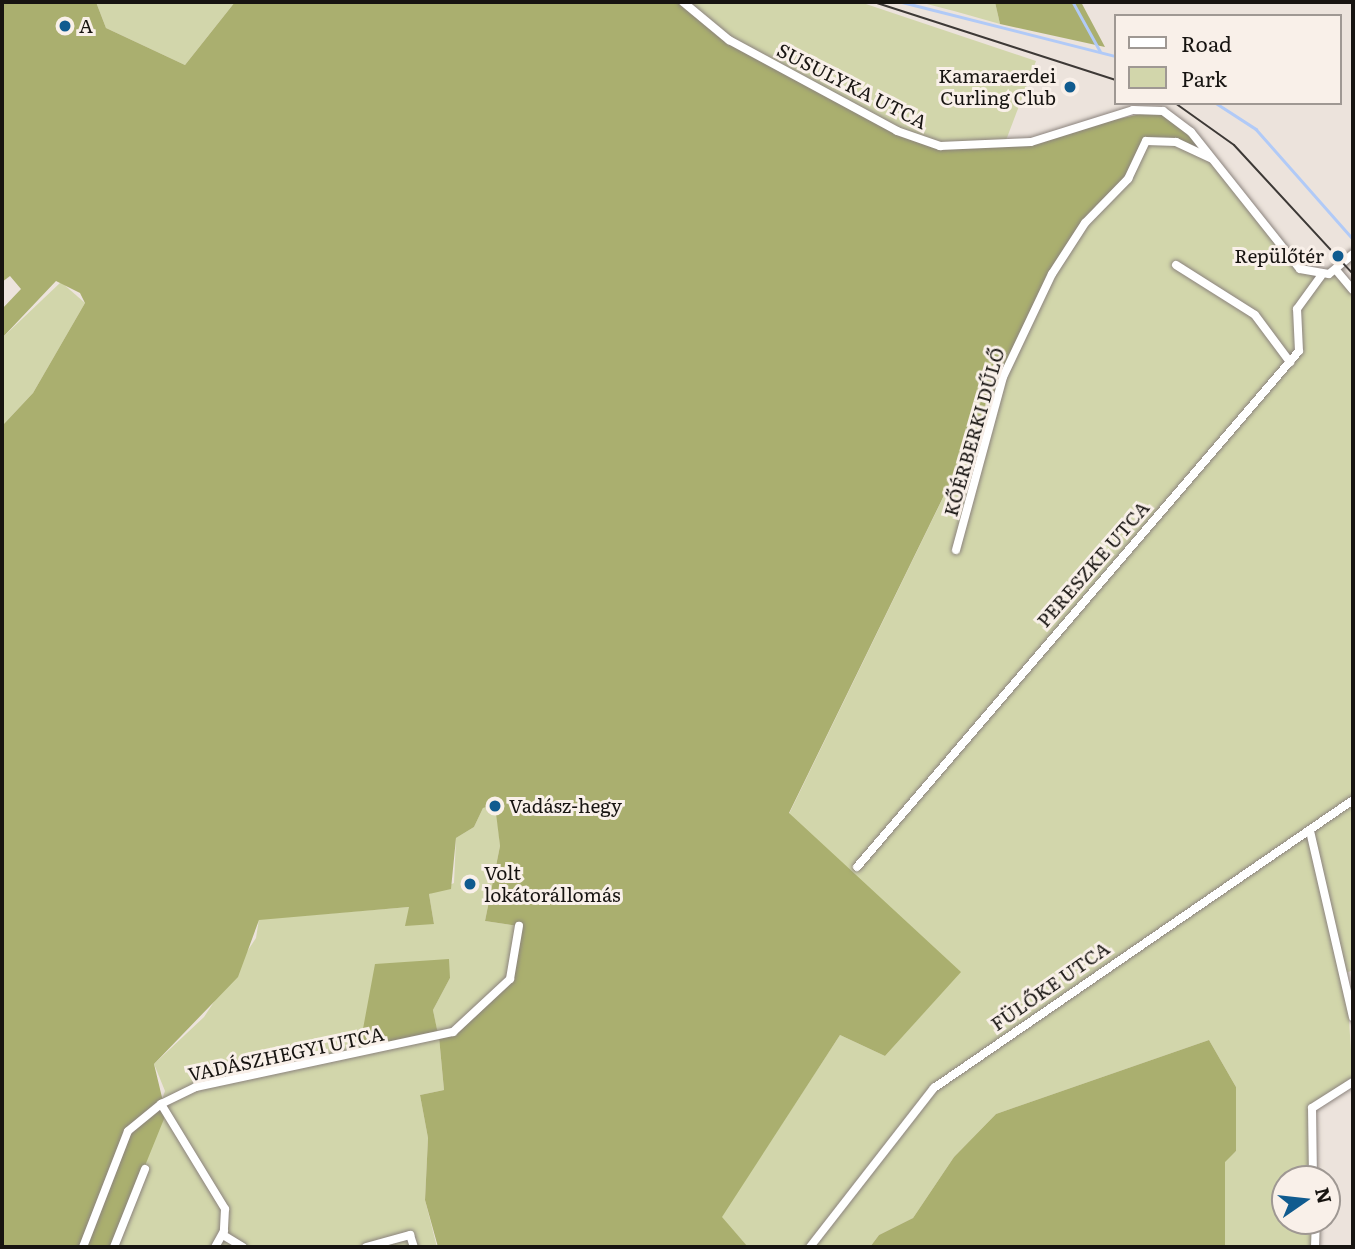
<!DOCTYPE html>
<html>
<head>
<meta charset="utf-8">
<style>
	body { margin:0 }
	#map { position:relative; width:1355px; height:1249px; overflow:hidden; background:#ece3dc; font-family:Literata,serif }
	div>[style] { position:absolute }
	.green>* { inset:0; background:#d2d6ab }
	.forest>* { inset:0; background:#aaaf6f }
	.stream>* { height:2.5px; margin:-1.25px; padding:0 1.25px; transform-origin:1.25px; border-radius:1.25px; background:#b1caf7 }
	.roads { filter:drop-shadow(0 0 2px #8b837d) drop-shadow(0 0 2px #8b837d) }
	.street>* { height:8px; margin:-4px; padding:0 4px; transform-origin:4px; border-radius:4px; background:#fff }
	.tram>* { height:2px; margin:-1px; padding:0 1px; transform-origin:1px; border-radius:1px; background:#3d3936 }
	.dots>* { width:19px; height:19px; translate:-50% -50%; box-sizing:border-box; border:4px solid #f9f0e9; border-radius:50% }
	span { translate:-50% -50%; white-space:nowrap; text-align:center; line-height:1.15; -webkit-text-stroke:6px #f9f0e9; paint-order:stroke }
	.poi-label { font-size:19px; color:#171411 }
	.left { translate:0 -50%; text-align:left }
	.right { translate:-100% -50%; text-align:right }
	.street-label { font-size:19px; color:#171411 }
	.frame { position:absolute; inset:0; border:4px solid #171411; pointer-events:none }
	.legend { position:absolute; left:1114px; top:14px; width:228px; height:91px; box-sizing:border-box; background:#f9f0e9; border:2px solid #9f9893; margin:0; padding:9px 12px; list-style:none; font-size:21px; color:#171411 }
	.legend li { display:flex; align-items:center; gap:14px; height:35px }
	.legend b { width:35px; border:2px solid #9f9893 }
	.north { position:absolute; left:1271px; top:1165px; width:70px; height:70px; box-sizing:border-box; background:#f9f0e9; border:2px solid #9f9893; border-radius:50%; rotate:76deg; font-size:19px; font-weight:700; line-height:28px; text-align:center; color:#171411 }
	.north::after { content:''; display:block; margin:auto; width:24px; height:32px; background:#105b8f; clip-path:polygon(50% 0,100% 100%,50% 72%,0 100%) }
</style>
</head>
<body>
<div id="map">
	<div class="green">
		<i style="clip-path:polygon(96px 2px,235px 2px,185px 65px,106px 28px)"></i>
		<i style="clip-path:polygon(686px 2px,860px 2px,1036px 61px,1005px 143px,941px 143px,903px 131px,730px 37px)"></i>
		<i style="clip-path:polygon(919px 2px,995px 2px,1000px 24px,954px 11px)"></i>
		<i style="clip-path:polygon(1155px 139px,1207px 157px,1307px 272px,1336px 270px,1353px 290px,1353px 970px,1346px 973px,1353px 1082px,1312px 1108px,1313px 1179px,1285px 1179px,1285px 1221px,1316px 1221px,1315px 1247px,1225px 1247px,1225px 1161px,1236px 1151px,1236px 1087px,1209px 1040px,996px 1114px,954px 1157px,913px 1218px,879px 1235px,870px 1247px,748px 1247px,721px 1217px,840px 1035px,885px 1056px,960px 972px,789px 814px,1052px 274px,1142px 145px)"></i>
		<i style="clip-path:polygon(61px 282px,85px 303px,33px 393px,2px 426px,2px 338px)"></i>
		<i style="clip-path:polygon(496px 805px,500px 846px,485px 921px,519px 926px,515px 969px,463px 1026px,438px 1035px,433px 1010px,450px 978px,376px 964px,439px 1037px,444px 1090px,420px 1095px,428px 1138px,425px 1200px,437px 1247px,112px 1247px,165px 1091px,154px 1064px,204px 1017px,256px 938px,259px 919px,410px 907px,434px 924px,429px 894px,454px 883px,456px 838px,474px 827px,483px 808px)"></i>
	</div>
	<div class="forest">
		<i style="clip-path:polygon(2px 2px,96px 2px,106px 28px,185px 65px,235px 2px,686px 2px,730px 37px,903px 131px,941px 143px,1030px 139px,1154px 111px,1184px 127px,1207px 157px,1176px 142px,1142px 145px,1132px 170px,1085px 223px,1052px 274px,789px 813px,961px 972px,885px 1056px,840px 1035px,722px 1217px,748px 1247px,438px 1247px,425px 1200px,428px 1138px,420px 1095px,444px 1090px,439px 1037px,361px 1051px,360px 1045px,375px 964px,449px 959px,450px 978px,433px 1010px,438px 1034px,453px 1032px,515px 969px,519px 926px,485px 921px,500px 846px,495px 805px,483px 808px,474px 827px,456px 838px,451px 889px,429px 894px,434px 924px,405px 926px,409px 907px,259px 920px,238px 977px,154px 1064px,166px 1114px,112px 1247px,2px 1247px,2px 426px,33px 393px,85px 303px,80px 293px,56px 281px,2px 338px,2px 309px,21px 289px,10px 276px,2px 282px)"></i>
		<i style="clip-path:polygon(995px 2px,1081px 2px,1105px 47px,1000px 24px)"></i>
		<i style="clip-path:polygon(1209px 1040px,1236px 1087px,1236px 1151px,1225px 1162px,1225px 1247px,870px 1247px,879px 1235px,913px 1218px,954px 1157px,996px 1114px)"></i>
	</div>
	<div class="stream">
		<i style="left:902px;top:2px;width:220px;rotate:14.2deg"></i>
		<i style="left:1073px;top:2px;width:56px;rotate:61.1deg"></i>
		<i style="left:1216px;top:103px;width:48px;rotate:33deg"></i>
		<i style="left:1256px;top:129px;width:147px;rotate:48.6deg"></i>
	</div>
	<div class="roads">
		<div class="street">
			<i style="left:683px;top:2px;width:60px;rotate:39.6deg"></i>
			<i style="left:729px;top:40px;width:191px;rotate:28.4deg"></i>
			<i style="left:897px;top:131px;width:46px;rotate:19.2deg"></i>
			<i style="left:940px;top:146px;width:91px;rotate:-2.5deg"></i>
			<i style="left:1031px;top:142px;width:107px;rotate:-17.4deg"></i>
			<i style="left:1133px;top:110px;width:30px;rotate:2deg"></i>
			<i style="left:1163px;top:111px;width:35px;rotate:37deg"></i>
			<i style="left:1191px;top:132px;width:175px;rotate:51.5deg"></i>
			<i style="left:1300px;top:269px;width:29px;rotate:10deg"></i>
			<i style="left:1329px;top:274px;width:31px;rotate:-40deg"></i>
			<i style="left:1176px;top:265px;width:93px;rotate:32.3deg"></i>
			<i style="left:1255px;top:315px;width:59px;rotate:53.3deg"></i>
			<i style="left:1336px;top:270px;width:26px;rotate:50deg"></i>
			<i style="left:956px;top:550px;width:179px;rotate:-74.8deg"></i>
			<i style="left:1003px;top:377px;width:114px;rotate:-64.6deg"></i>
			<i style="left:1052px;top:274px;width:61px;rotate:-57.1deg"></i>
			<i style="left:1085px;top:223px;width:62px;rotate:-45.7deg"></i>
			<i style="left:1128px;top:179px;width:42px;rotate:-64.7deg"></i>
			<i style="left:1146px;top:141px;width:30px;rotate:2deg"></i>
			<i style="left:1176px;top:142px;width:38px;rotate:25deg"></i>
			<i style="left:1310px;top:831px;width:191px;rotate:77deg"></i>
			<i style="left:857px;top:867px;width:679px;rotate:-49.42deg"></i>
			<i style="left:1299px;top:351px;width:42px;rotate:-92.7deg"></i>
			<i style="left:1297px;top:309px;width:41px;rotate:-54deg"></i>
			<i style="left:161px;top:1104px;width:123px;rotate:58.6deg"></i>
			<i style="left:225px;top:1209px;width:22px;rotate:93deg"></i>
			<i style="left:224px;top:1231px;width:18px;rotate:119deg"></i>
			<i style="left:1313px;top:1179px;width:71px;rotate:-90.8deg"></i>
			<i style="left:1312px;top:1108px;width:49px;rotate:-32.4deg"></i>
			<i style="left:223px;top:1235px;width:23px;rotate:31deg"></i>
			<i style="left:83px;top:1247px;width:124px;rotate:-68.8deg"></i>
			<i style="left:128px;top:1131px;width:43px;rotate:-39.3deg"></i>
			<i style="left:161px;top:1104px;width:39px;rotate:-26deg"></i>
			<i style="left:196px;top:1087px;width:263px;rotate:-12.1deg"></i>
			<i style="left:453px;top:1032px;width:78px;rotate:-42.9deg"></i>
			<i style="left:510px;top:979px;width:54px;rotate:-80.4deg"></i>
			<i style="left:114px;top:1247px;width:84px;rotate:-68.3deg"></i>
			<i style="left:366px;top:1247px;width:46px;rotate:-15.3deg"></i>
			<i style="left:410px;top:1235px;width:13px;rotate:72deg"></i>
			<i style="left:810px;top:1247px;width:202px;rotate:-52.1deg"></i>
			<i style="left:934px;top:1088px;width:508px;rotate:-34.5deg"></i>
			<i style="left:1315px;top:1247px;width:26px;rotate:-88deg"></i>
		</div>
	</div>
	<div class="tram">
		<i style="left:874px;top:2px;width:253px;rotate:17.9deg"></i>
		<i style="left:1175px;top:103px;width:72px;rotate:35.4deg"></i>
		<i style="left:1234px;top:145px;width:176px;rotate:47.3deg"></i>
	</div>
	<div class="dots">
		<i style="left:65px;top:26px;background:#105b8f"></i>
		<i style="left:1070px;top:87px;background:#105b8f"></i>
		<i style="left:1338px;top:256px;background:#105b8f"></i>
		<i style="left:495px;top:806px;background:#105b8f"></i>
		<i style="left:470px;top:884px;background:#105b8f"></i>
	</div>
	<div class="poi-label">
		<span class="left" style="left:79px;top:26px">A</span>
		<span class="right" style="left:1056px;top:87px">Kamaraerdei<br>Curling Club</span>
		<span class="right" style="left:1324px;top:256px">Repülőtér</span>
		<span class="left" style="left:509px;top:806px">Vadász-hegy</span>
		<span class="left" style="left:484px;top:884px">Volt<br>lokátorállomás</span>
	</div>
	<div class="street-label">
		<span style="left:852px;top:86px;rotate:27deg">SUSULYKA UTCA</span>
		<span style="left:974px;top:432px;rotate:-74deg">KŐÉRBERKI DŰLŐ</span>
		<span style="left:1093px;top:564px;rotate:-49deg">PERESZKE UTCA</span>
		<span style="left:1050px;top:986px;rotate:-35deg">FÜLŐKE UTCA</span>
		<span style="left:286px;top:1054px;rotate:-12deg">VADÁSZHEGYI UTCA</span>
	</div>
	<div class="frame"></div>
	<ul class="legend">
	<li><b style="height:9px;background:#fff"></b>Road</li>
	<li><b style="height:19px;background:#d2d6ab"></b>Park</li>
	</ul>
	<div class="north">N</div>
</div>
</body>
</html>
